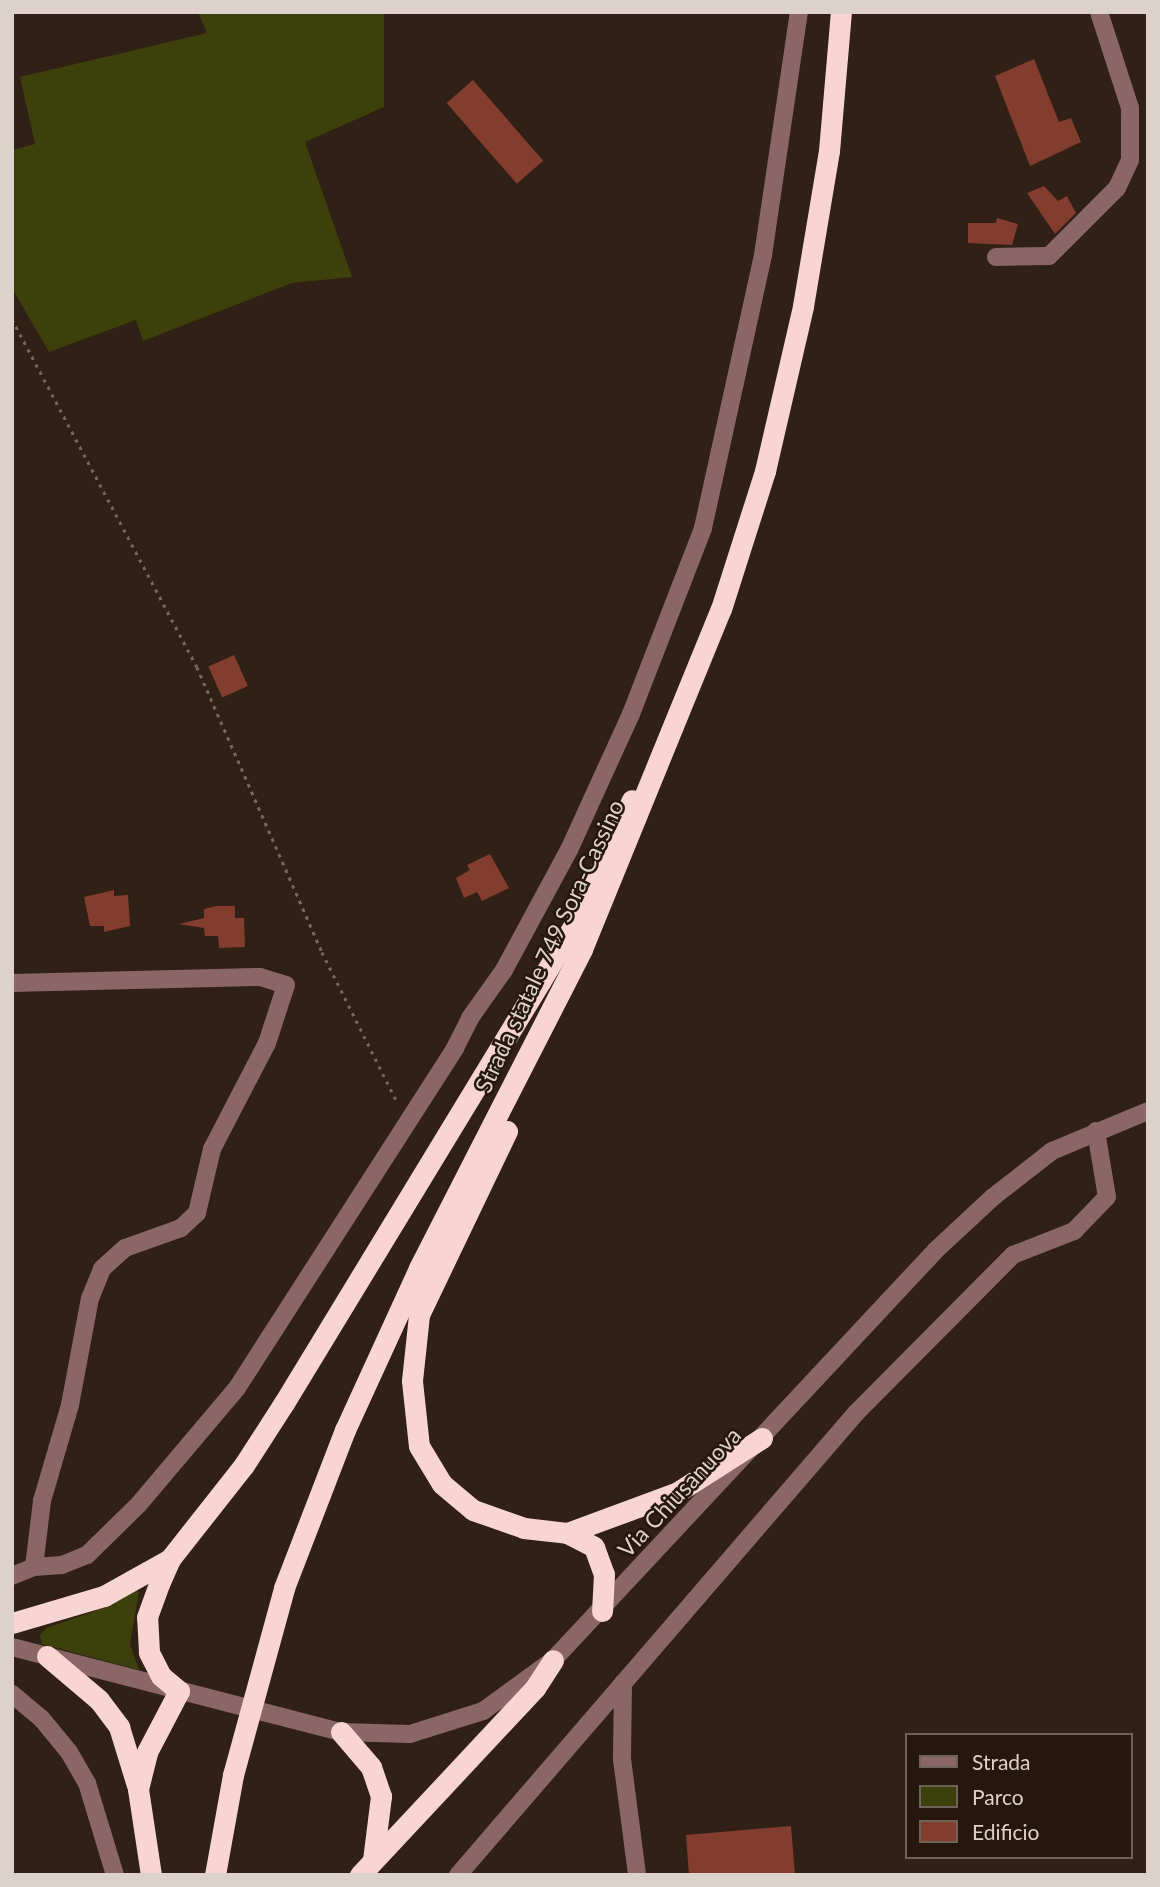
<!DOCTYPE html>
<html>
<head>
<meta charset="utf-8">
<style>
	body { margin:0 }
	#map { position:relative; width:1160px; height:1887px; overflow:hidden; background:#302015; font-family:Lato,sans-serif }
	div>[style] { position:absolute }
	.green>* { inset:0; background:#3c400b }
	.building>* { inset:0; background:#823d2e; transform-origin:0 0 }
	.path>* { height:2.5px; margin-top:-1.25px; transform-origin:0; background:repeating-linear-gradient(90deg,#75675e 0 3.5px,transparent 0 8.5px) }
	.minor>* { height:18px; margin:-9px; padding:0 9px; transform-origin:9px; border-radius:9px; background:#8a6766 }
	.highway>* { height:21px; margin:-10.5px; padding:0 10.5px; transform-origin:10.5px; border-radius:10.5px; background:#f8d5d3 }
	span { translate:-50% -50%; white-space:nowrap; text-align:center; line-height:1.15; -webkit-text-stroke:5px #26170c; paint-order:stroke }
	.street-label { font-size:23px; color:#ddd2cb }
	.frame { position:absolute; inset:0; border:14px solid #ddd2cb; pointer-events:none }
	.legend { position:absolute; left:905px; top:1733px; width:228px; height:126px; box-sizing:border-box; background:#26170c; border:2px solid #6f6258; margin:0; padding:9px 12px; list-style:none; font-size:21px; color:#ddd2cb }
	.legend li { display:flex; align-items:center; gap:14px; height:35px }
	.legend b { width:35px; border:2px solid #6f6258 }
</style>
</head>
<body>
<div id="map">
	<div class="green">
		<i style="clip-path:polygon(198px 12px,384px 12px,384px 107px,305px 142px,352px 277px,292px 283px,143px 341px,136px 320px,49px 352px,12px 288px,12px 150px,35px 144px,20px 77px,207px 33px)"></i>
		<i style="clip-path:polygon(135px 1590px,139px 1592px,130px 1644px,139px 1670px,42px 1644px,40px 1635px,46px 1628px,92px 1612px)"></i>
	</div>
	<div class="building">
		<i style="clip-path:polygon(1034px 59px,1059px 122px,1071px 118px,1081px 142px,1030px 166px,995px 76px)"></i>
		<i style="left:473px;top:80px;width:107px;height:35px;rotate:49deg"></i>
		<i style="clip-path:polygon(1044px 186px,1058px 201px,1067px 196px,1076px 213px,1055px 234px,1027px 193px)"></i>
		<i style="clip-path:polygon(997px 218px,1018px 224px,1012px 245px,968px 243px,968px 223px,996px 223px)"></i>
		<i style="left:234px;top:655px;width:34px;height:28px;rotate:66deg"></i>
		<i style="clip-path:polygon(490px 854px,509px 888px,482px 901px,477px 892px,464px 898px,456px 878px,470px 870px,467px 865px)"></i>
		<i style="clip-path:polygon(114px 890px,114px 896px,128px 895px,130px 926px,104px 932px,104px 926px,90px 926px,84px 897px)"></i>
		<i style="clip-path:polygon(217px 906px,235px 906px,235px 918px,244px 918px,245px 947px,219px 948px,218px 936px,205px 936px,204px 928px,179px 924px,204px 918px,204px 909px)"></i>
		<i style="clip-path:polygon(791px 1826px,795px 1875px,689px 1875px,686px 1835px)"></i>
	</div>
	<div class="path">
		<i style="left:12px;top:319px;width:394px;rotate:62deg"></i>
		<i style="left:197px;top:667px;width:311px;rotate:66.3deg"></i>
		<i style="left:322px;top:952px;width:170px;rotate:63.4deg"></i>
	</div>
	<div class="minor">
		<i style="left:996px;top:257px;width:53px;rotate:-1.1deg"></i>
		<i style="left:1049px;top:256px;width:96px;rotate:-45deg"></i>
		<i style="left:1117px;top:188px;width:31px;rotate:-65deg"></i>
		<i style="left:1130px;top:160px;width:52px;rotate:-90deg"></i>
		<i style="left:1130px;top:108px;width:101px;rotate:-107.9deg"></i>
		<i style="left:12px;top:983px;width:248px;rotate:-1.4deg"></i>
		<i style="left:260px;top:977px;width:27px;rotate:17deg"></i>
		<i style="left:286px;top:985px;width:61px;rotate:108.1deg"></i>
		<i style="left:267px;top:1043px;width:119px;rotate:117.4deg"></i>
		<i style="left:212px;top:1149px;width:66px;rotate:103.2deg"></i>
		<i style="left:197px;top:1213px;width:22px;rotate:137deg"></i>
		<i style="left:181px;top:1228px;width:59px;rotate:160.3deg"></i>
		<i style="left:125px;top:1248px;width:31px;rotate:138deg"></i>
		<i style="left:102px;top:1269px;width:31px;rotate:112deg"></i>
		<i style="left:90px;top:1298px;width:109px;rotate:100.6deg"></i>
		<i style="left:70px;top:1405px;width:100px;rotate:106.3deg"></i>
		<i style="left:42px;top:1501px;width:66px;rotate:96.9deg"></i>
		<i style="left:34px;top:1567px;width:24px;rotate:158deg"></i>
		<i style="left:34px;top:1567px;width:28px;rotate:-4deg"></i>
		<i style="left:62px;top:1565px;width:27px;rotate:-22deg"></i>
		<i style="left:87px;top:1555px;width:73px;rotate:-44.4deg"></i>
		<i style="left:139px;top:1504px;width:152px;rotate:-49.8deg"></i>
		<i style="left:237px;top:1388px;width:404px;rotate:-57.3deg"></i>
		<i style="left:455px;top:1048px;width:34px;rotate:-63deg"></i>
		<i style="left:470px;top:1018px;width:59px;rotate:-54.7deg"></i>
		<i style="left:504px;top:970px;width:136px;rotate:-61.6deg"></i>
		<i style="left:569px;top:850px;width:149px;rotate:-65.5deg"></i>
		<i style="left:631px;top:714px;width:199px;rotate:-68.8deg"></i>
		<i style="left:703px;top:528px;width:280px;rotate:-77.6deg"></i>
		<i style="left:763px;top:255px;width:246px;rotate:-81.6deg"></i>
		<i style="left:12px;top:1647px;width:340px;rotate:14.5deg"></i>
		<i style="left:341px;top:1732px;width:69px;rotate:1.7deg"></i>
		<i style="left:410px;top:1734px;width:77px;rotate:-17.5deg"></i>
		<i style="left:483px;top:1711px;width:87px;rotate:-36.1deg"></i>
		<i style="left:553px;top:1660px;width:561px;rotate:-46.95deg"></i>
		<i style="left:936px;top:1250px;width:78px;rotate:-42.9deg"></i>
		<i style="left:993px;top:1197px;width:75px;rotate:-37.9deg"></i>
		<i style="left:1052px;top:1151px;width:104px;rotate:-22.6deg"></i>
		<i style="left:623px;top:1683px;width:76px;rotate:90.8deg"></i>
		<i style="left:622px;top:1759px;width:117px;rotate:82.6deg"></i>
		<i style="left:12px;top:1694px;width:38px;rotate:40deg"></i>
		<i style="left:41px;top:1718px;width:44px;rotate:50.5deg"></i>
		<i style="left:69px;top:1752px;width:36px;rotate:60deg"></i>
		<i style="left:87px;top:1783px;width:96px;rotate:73.1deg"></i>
		<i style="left:458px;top:1875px;width:610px;rotate:-49.26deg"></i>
		<i style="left:856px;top:1413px;width:223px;rotate:-45.2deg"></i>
		<i style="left:1013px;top:1255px;width:66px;rotate:-21.5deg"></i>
		<i style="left:1074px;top:1231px;width:47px;rotate:-45.9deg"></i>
		<i style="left:1107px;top:1197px;width:67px;rotate:-99.5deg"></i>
	</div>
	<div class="highway">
		<i style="left:507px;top:1131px;width:204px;rotate:115.6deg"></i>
		<i style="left:419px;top:1315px;width:66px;rotate:96.1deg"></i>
		<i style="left:412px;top:1381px;width:65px;rotate:83.9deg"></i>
		<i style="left:419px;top:1446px;width:44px;rotate:58.8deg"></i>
		<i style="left:442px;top:1484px;width:40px;rotate:40deg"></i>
		<i style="left:473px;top:1510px;width:54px;rotate:19.4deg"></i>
		<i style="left:524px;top:1528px;width:43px;rotate:6.6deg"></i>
		<i style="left:567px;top:1533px;width:30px;rotate:27deg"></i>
		<i style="left:594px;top:1547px;width:29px;rotate:70deg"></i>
		<i style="left:604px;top:1574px;width:37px;rotate:93deg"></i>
		<i style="left:567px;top:1533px;width:116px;rotate:-20.2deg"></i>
		<i style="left:676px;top:1493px;width:102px;rotate:-32.6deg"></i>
		<i style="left:12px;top:1623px;width:96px;rotate:-16.4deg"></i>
		<i style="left:104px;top:1596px;width:76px;rotate:-29.3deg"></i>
		<i style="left:47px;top:1656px;width:68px;rotate:40.2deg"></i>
		<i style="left:99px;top:1700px;width:34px;rotate:53deg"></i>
		<i style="left:119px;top:1727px;width:61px;rotate:72.8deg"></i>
		<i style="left:341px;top:1732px;width:46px;rotate:49.4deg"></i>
		<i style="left:371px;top:1767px;width:31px;rotate:71deg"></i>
		<i style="left:381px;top:1796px;width:64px;rotate:97.1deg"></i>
		<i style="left:151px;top:1875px;width:87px;rotate:-98.6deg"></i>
		<i style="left:138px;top:1789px;width:38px;rotate:-76deg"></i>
		<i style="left:147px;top:1752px;width:69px;rotate:-62.3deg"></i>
		<i style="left:179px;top:1691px;width:23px;rotate:-140deg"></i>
		<i style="left:161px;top:1676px;width:27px;rotate:-117deg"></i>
		<i style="left:149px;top:1652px;width:35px;rotate:-93deg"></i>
		<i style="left:147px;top:1617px;width:35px;rotate:-70deg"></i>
		<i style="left:159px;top:1584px;width:27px;rotate:-66deg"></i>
		<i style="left:170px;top:1559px;width:120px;rotate:-51.8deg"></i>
		<i style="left:244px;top:1465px;width:74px;rotate:-57.2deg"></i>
		<i style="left:284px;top:1403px;width:493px;rotate:-58.7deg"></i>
		<i style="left:540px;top:982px;width:78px;rotate:-59.2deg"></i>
		<i style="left:580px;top:915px;width:126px;rotate:-65.7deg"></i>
		<i style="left:215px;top:1875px;width:102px;rotate:-79.8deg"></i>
		<i style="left:233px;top:1775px;width:194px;rotate:-74.7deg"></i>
		<i style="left:284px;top:1588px;width:169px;rotate:-68.9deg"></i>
		<i style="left:345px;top:1430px;width:178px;rotate:-65.4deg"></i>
		<i style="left:419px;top:1268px;width:358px;rotate:-62.9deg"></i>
		<i style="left:582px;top:949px;width:367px;rotate:-67.8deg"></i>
		<i style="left:721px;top:609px;width:145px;rotate:-72.3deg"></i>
		<i style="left:765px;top:471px;width:169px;rotate:-77deg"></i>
		<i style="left:803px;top:306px;width:157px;rotate:-80.5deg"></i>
		<i style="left:829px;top:151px;width:140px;rotate:-85.1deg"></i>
		<i style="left:360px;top:1875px;width:256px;rotate:-46.9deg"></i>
		<i style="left:535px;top:1688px;width:33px;rotate:-57deg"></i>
	</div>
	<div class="street-label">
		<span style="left:549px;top:946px;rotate:-65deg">Strada statale 749 Sora-Cassino</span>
		<span style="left:679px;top:1492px;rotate:-47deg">Via Chiusanuova</span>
	</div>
	<div class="frame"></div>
	<ul class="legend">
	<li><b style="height:9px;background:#8a6766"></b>Strada</li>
	<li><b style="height:19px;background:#3c400b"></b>Parco</li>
	<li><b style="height:19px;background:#823d2e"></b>Edificio</li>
	</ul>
</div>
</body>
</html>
